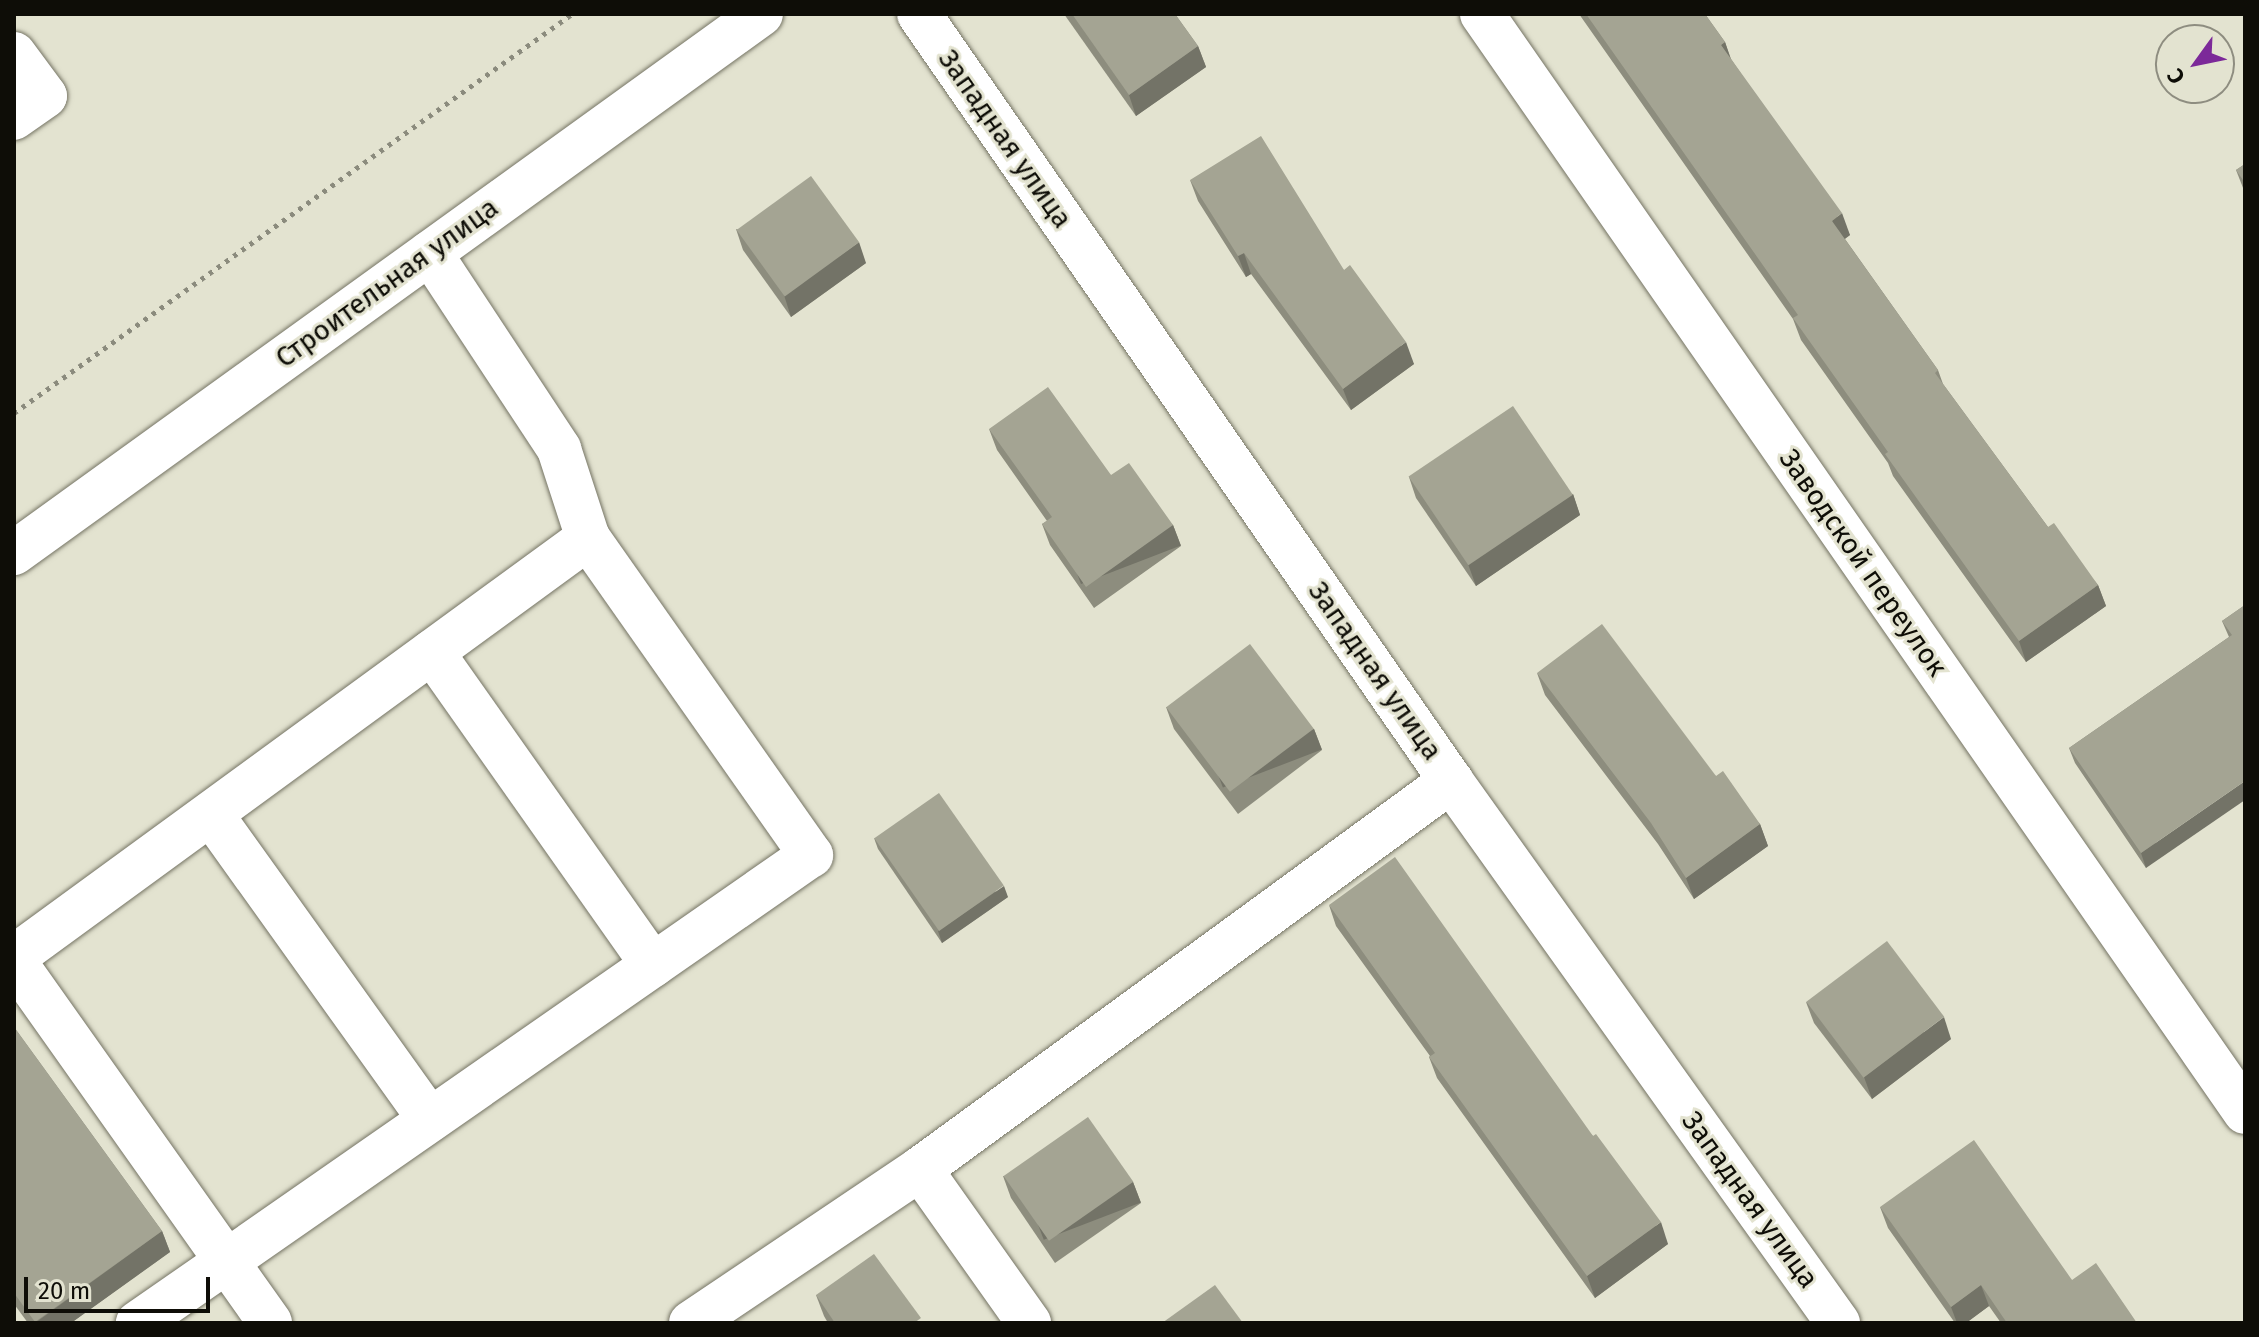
<!DOCTYPE html>
<html>
<head>
<meta charset="utf-8">
<style>
	body { margin:0 }
	#map { position:relative; width:2259px; height:1337px; overflow:hidden; background:#e3e3d0; font-family:"Fira Sans",sans-serif }
	div>[style] { position:absolute }
	.path>* { height:5px; margin-top:-2.5px; transform-origin:0; background:repeating-linear-gradient(90deg,#8b8b7d 0 4px,transparent 0 10px) }
	.roads { filter:drop-shadow(0 0 2px #757464) drop-shadow(0 0 2px #757464) }
	.minor>* { height:44px; margin:-22px; padding:0 22px; transform-origin:22px; border-radius:22px; background:#fff }
	.wall>* { inset:0; background:#8d8d7e }
	.shaded-wall>* { inset:0; background:#737367; transform-origin:0 0 }
	.building>* { inset:0; background:#a4a493; transform-origin:0 0 }
	span { translate:-50% -50%; white-space:nowrap; text-align:center; line-height:1.15; -webkit-text-stroke:6px #e3e3d0; paint-order:stroke }
	.street-label { font-size:28px; color:#0e0d07 }
	.frame { position:absolute; inset:0; border:16px solid #0e0d07; pointer-events:none }
	.north { position:absolute; left:2155px; top:24px; width:80px; height:80px; box-sizing:border-box; background:#e3e3d0; border:2px solid #8e8d80; border-radius:50%; rotate:237deg; font-size:22px; font-weight:700; line-height:32px; text-align:center; color:#0e0d07 }
	.north::after { content:''; display:block; margin:auto; width:28px; height:36px; background:#7c2999; clip-path:polygon(50% 0,100% 100%,50% 72%,0 100%) }
	.scale { position:absolute; left:24px; top:1277px; width:186px; height:36px; box-sizing:border-box; border:4px solid #0e0d07; border-top:0; padding-left:10px; font-size:24px; line-height:28px; white-space:nowrap; color:#0e0d07; -webkit-text-stroke:6px #e3e3d0; paint-order:stroke }
</style>
</head>
<body>
<div id="map">
	<div class="path">
		<i style="left:14px;top:413px;width:686px;rotate:-35.57deg"></i>
	</div>
	<div class="roads">
		<div class="minor">
			<i style="left:919px;top:14px;width:933px;rotate:55.25deg"></i>
			<i style="left:1451px;top:781px;width:666px;rotate:54.47deg"></i>
			<i style="left:1482px;top:14px;width:1337px;rotate:55.2deg"></i>
			<i style="left:14px;top:54px;width:52px;rotate:53.6deg"></i>
			<i style="left:45px;top:96px;width:38px;rotate:145deg"></i>
			<i style="left:430px;top:253px;width:235px;rotate:56.6deg"></i>
			<i style="left:559px;top:449px;width:94px;rotate:72deg"></i>
			<i style="left:14px;top:553px;width:921px;rotate:-35.81deg"></i>
			<i style="left:432px;top:652px;width:383px;rotate:54.8deg"></i>
			<i style="left:211px;top:814px;width:376px;rotate:54.4deg"></i>
			<i style="left:14px;top:957px;width:711px;rotate:-36.13deg"></i>
			<i style="left:588px;top:538px;width:388px;rotate:54.9deg"></i>
			<i style="left:811px;top:855px;width:820px;rotate:145.19deg"></i>
			<i style="left:14px;top:961px;width:443px;rotate:54.7deg"></i>
			<i style="left:920px;top:1169px;width:189px;rotate:54.7deg"></i>
			<i style="left:691px;top:1323px;width:276px;rotate:-33.9deg"></i>
			<i style="left:920px;top:1169px;width:658px;rotate:-36.16deg"></i>
		</div>
	</div>
	<div class="wall">
		<i style="clip-path:polygon(1064px 14px,1175px 14px,1198px 46px,1206px 67px,1136px 116px)"></i>
		<i style="clip-path:polygon(1579px 14px,1705px 14px,1725px 42px,1731px 59px,1850px 235px,1845px 239px,1938px 370px,1943px 384px,2048px 527px,2098px 585px,2106px 606px,2026px 662px,1893px 476px,1888px 463px,1801px 340px,1793px 319px)"></i>
		<i style="clip-path:polygon(2245px 164px,2245px 193px,2236px 170px)"></i>
		<i style="clip-path:polygon(1190px 180px,1344px 270px,1414px 364px,1351px 410px,1251px 274px,1246px 277px,1198px 201px)"></i>
		<i style="clip-path:polygon(736px 229px,866px 263px,791px 317px,743px 250px)"></i>
		<i style="clip-path:polygon(989px 429px,1111px 475px,1173px 525px,1181px 546px,1094px 608px,1050px 545px,1042px 524px,1047px 521px,997px 450px)"></i>
		<i style="clip-path:polygon(1409px 477px,1573px 494px,1580px 515px,1476px 586px,1416px 498px)"></i>
		<i style="clip-path:polygon(2245px 605px,2146px 868px,2075px 763px,2069px 748px,2229px 637px,2222px 621px)"></i>
		<i style="clip-path:polygon(1537px 673px,1716px 776px,1760px 824px,1768px 846px,1694px 899px,1658px 844px,1545px 695px)"></i>
		<i style="clip-path:polygon(1166px 707px,1314px 729px,1322px 750px,1238px 814px,1174px 729px)"></i>
		<i style="clip-path:polygon(874px 838px,1008px 897px,942px 943px,878px 849px)"></i>
		<i style="clip-path:polygon(1329px 905px,1593px 1136px,1668px 1244px,1595px 1298px,1437px 1078px,1429px 1057px,1430px 1056px,1336px 926px)"></i>
		<i style="clip-path:polygon(1806px 1002px,1951px 1039px,1872px 1099px,1814px 1023px)"></i>
		<i style="clip-path:polygon(14px 1027px,162px 1231px,170px 1252px,71px 1323px,28px 1323px,14px 1304px)"></i>
		<i style="clip-path:polygon(1003px 1176px,1133px 1182px,1141px 1203px,1055px 1263px,1011px 1198px)"></i>
		<i style="clip-path:polygon(1880px 1207px,2072px 1280px,2137px 1323px,2001px 1323px,1989px 1306px,1966px 1323px,1955px 1323px,1888px 1228px)"></i>
		<i style="clip-path:polygon(816px 1295px,923px 1323px,828px 1323px,824px 1316px)"></i>
	</div>
	<div class="shaded-wall">
		<i style="clip-path:polygon(1725px 42px,1732px 63px,1721px 45px)"></i>
		<i style="clip-path:polygon(1198px 46px,1206px 67px,1136px 116px,1129px 95px)"></i>
		<i style="clip-path:polygon(1842px 213px,1850px 235px,1840px 242px,1832px 221px)"></i>
		<i style="clip-path:polygon(859px 242px,866px 263px,791px 317px,784px 295px)"></i>
		<i style="clip-path:polygon(1244px 253px,1251px 274px,1246px 277px,1238px 256px)"></i>
		<i style="clip-path:polygon(1406px 342px,1414px 364px,1351px 410px,1343px 389px)"></i>
		<i style="clip-path:polygon(1573px 494px,1580px 515px,1476px 586px,1468px 564px)"></i>
		<i style="left:1173px;top:525px;width:22px;height:107px;rotate:69deg"></i>
		<i style="clip-path:polygon(2098px 585px,2106px 606px,2026px 662px,2019px 641px)"></i>
		<i style="left:1314px;top:729px;width:22px;height:106px;rotate:69deg"></i>
		<i style="clip-path:polygon(2245px 781px,2245px 800px,2146px 868px,2141px 853px)"></i>
		<i style="clip-path:polygon(1760px 824px,1768px 846px,1694px 899px,1686px 878px)"></i>
		<i style="clip-path:polygon(1004px 886px,1008px 897px,942px 943px,938px 931px)"></i>
		<i style="clip-path:polygon(1944px 1017px,1951px 1039px,1872px 1099px,1864px 1077px)"></i>
		<i style="left:1133px;top:1182px;width:22px;height:104px;rotate:69deg"></i>
		<i style="clip-path:polygon(1661px 1222px,1668px 1244px,1595px 1298px,1587px 1276px)"></i>
		<i style="clip-path:polygon(162px 1231px,170px 1252px,71px 1323px,35px 1323px)"></i>
		<i style="clip-path:polygon(1981px 1285px,1989px 1306px,1966px 1323px,1957px 1323px,1951px 1307px)"></i>
	</div>
	<div class="building">
		<i style="clip-path:polygon(1072px 14px,1175px 14px,1198px 46px,1129px 95px)"></i>
		<i style="clip-path:polygon(1586px 14px,1705px 14px,1725px 42px,1721px 45px,1842px 213px,1832px 221px,1938px 370px,1935px 373px,2048px 527px,2054px 523px,2098px 585px,2019px 641px,1885px 454px,1888px 452px,1793px 318px,1798px 315px)"></i>
		<i style="clip-path:polygon(1261px 136px,1344px 270px,1350px 265px,1406px 342px,1343px 389px,1244px 253px,1238px 256px,1190px 180px)"></i>
		<i style="clip-path:polygon(2245px 164px,2245px 183px,2236px 170px)"></i>
		<i style="left:811px;top:176px;width:82px;height:92px;rotate:54deg"></i>
		<i style="clip-path:polygon(1048px 387px,1111px 475px,1129px 463px,1173px 525px,1086px 587px,1042px 524px,1052px 517px,989px 429px)"></i>
		<i style="left:1513px;top:406px;width:107px;height:126px;rotate:56deg"></i>
		<i style="clip-path:polygon(2245px 605px,2245px 781px,2141px 853px,2069px 748px,2232px 635px,2222px 621px)"></i>
		<i style="clip-path:polygon(1602px 624px,1716px 776px,1723px 771px,1760px 824px,1686px 878px,1651px 823px,1537px 673px)"></i>
		<i style="left:1250px;top:644px;width:106px;height:105px;rotate:53deg"></i>
		<i style="left:939px;top:793px;width:113px;height:79px;rotate:55deg"></i>
		<i style="clip-path:polygon(1395px 857px,1593px 1136px,1596px 1134px,1661px 1222px,1587px 1276px,1429px 1057px,1435px 1053px,1329px 905px)"></i>
		<i style="left:1887px;top:941px;width:95px;height:101px;rotate:53deg"></i>
		<i style="clip-path:polygon(14px 1027px,162px 1231px,35px 1322px,14px 1293px)"></i>
		<i style="left:1088px;top:1117px;width:79px;height:103px;rotate:55deg"></i>
		<i style="clip-path:polygon(1974px 1140px,2072px 1280px,2096px 1263px,2137px 1323px,2007px 1323px,1981px 1285px,1951px 1307px,1880px 1207px)"></i>
		<i style="clip-path:polygon(874px 1254px,921px 1318px,914px 1323px,835px 1323px,816px 1295px)"></i>
		<i style="clip-path:polygon(1215px 1285px,1243px 1323px,1162px 1323px)"></i>
	</div>
	<div class="street-label">
		<span style="left:1005px;top:139px;rotate:55deg">Западная улица</span>
		<span style="left:387px;top:283px;rotate:-36deg">Строительная улица</span>
		<span style="left:1863px;top:563px;rotate:55deg">Заводской переулок</span>
		<span style="left:1375px;top:671px;rotate:55deg">Западная улица</span>
		<span style="left:1750px;top:1200px;rotate:54deg">Западная улица</span>
	</div>
	<div class="frame"></div>
	<div class="north">С</div>
	<div class="scale">20 m</div>
</div>
</body>
</html>
